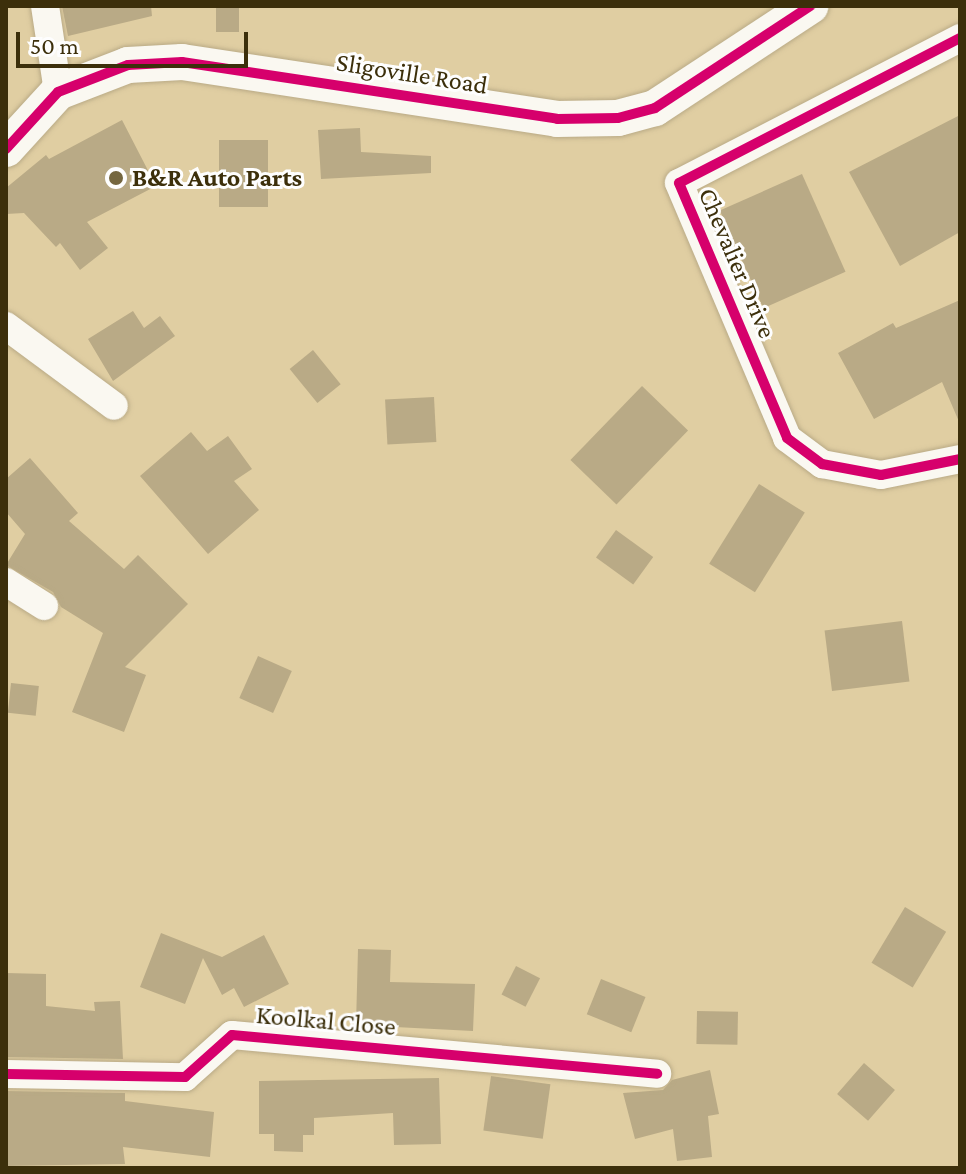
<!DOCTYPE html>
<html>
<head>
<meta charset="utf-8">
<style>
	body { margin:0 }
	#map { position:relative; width:966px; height:1174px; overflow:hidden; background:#e0cea2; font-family:"Crimson Pro",serif }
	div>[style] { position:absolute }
	.building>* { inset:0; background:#b9aa86; transform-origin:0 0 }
	.roads { filter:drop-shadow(0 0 2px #b9aa86) drop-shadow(0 0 2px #b9aa86) }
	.minor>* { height:28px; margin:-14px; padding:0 14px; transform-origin:14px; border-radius:14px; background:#faf8f1 }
	.tertiary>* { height:36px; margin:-18px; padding:0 18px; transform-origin:18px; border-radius:18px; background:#faf8f1 }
	.cycleway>* { height:10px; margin:-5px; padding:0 5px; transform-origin:5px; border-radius:5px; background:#d6006c }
	.dots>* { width:22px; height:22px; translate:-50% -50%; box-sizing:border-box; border:4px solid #fefefe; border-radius:50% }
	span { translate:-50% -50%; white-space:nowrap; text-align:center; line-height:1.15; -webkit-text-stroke:6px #fefefe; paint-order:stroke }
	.street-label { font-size:26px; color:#3c2f0b }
	.poi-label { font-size:26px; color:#3c2f0b; font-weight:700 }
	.left { translate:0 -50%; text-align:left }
	.frame { position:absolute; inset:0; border:8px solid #3c2f0b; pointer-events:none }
	.scale { position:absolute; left:16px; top:32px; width:232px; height:36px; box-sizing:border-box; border:4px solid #3c2f0b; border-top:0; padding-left:10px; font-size:24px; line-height:28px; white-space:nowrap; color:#3c2f0b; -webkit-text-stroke:6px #fefefe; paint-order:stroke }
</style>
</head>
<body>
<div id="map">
	<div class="building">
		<i style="clip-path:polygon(62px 6px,151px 6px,152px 16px,68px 36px)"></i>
		<i style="left:216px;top:6px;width:23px;height:26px"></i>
		<i style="clip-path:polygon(960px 115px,960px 232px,900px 266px,849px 172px)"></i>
		<i style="clip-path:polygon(122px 120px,156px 186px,87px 222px,108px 248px,80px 270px,60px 243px,56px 247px,24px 213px,6px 214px,6px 188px,46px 155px,49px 159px)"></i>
		<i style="clip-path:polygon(360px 128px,361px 152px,431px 156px,431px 173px,321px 179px,318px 130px)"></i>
		<i style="left:219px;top:140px;width:49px;height:67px"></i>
		<i style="left:802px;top:174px;width:107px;height:90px;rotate:66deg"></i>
		<i style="clip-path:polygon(960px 300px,960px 424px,942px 382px,874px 419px,838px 353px,893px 323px,896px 328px)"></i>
		<i style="clip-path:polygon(133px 311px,144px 328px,160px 316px,175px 336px,113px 381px,88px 339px)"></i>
		<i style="left:313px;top:350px;width:44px;height:30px;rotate:51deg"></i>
		<i style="left:642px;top:386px;width:64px;height:103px;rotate:44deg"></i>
		<i style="left:434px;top:397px;width:45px;height:49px;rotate:87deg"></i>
		<i style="clip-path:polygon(191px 432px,207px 451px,228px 436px,252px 469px,234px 481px,259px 510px,208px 554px,140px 476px)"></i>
		<i style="clip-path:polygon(30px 458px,78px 513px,69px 521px,124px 569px,138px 555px,188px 604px,125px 667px,146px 675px,124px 732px,72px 712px,103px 633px,61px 607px,53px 592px,6px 565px,25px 534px,6px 512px,6px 479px)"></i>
		<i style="left:759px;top:484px;width:54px;height:94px;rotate:32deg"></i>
		<i style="left:616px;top:530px;width:46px;height:34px;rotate:36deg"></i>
		<i style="left:902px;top:621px;width:61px;height:78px;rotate:83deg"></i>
		<i style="left:258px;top:656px;width:37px;height:46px;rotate:24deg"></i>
		<i style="left:11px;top:683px;width:28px;height:30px;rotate:6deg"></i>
		<i style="left:905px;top:907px;width:48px;height:65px;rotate:31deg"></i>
		<i style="clip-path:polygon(161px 933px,222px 957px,264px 935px,289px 984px,244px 1007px,234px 988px,222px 995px,203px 958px,185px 1004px,140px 987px)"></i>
		<i style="clip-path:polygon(358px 949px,391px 950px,390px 982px,475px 984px,473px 1031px,356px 1025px)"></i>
		<i style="left:516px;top:966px;width:27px;height:32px;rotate:27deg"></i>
		<i style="clip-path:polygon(6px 973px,46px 974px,46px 1006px,95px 1011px,94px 1002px,120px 1001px,123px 1059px,6px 1057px)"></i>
		<i style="left:601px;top:979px;width:48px;height:38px;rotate:22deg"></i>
		<i style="left:697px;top:1011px;width:41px;height:33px;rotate:1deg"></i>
		<i style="left:864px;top:1063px;width:41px;height:41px;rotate:41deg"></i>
		<i style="clip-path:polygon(710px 1070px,719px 1114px,708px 1116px,712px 1157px,677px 1161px,673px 1129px,635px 1139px,623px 1093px,663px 1090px,672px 1080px)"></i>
		<i style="left:491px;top:1076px;width:60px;height:55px;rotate:8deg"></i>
		<i style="clip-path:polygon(439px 1078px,441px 1144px,394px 1145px,393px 1113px,314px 1118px,314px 1135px,303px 1135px,303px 1152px,274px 1151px,274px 1134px,259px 1134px,259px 1081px)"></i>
		<i style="clip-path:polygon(6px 1091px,125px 1093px,125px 1101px,214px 1112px,210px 1157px,123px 1147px,125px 1164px,6px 1166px)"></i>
	</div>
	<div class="roads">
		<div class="minor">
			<i style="left:45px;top:6px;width:87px;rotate:81.4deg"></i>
			<i style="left:960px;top:38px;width:316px;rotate:152.7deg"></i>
			<i style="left:679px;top:183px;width:277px;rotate:67deg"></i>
			<i style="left:787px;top:438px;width:44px;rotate:36.6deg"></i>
			<i style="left:822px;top:464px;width:60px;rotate:10.6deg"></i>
			<i style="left:881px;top:475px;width:81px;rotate:-11.4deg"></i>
			<i style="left:6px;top:326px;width:134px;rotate:36.5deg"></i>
			<i style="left:6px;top:582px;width:45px;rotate:32.3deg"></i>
			<i style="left:6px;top:1074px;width:179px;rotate:1deg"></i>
			<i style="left:185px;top:1077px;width:63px;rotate:-41.8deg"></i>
			<i style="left:232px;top:1035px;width:427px;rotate:5.2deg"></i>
		</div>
		<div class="tertiary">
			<i style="left:6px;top:149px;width:77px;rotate:-47.6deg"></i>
			<i style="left:58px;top:92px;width:75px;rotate:-21.1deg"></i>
			<i style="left:128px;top:65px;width:54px;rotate:-3.2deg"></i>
			<i style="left:182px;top:62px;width:379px;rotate:8.6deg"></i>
			<i style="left:557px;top:119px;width:61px;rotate:-0.9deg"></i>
			<i style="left:618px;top:118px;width:38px;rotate:-15deg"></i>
			<i style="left:655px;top:108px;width:186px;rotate:-33.3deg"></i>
		</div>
	</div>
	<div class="cycleway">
		<i style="left:960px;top:38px;width:316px;rotate:152.7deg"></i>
		<i style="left:679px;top:183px;width:277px;rotate:67deg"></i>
		<i style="left:787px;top:438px;width:44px;rotate:36.6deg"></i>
		<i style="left:822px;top:464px;width:60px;rotate:10.6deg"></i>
		<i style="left:881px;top:475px;width:81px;rotate:-11.4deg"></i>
		<i style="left:6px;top:149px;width:77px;rotate:-47.6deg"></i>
		<i style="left:58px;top:92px;width:75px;rotate:-21.1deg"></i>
		<i style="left:128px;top:65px;width:54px;rotate:-3.2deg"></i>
		<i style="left:182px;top:62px;width:379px;rotate:8.6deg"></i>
		<i style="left:557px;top:119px;width:61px;rotate:-0.9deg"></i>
		<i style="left:618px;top:118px;width:38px;rotate:-15deg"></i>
		<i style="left:655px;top:108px;width:186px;rotate:-33.3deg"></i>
		<i style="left:6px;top:1074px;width:179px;rotate:1deg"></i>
		<i style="left:185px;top:1077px;width:63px;rotate:-41.8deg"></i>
		<i style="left:232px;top:1035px;width:427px;rotate:5.2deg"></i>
	</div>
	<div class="dots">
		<i style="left:116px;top:178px;background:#756740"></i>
	</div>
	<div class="street-label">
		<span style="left:412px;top:74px;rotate:9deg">Sligoville Road</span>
		<span style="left:737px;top:263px;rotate:67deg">Chevalier Drive</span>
		<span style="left:326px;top:1021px;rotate:5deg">Koolkal Close</span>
	</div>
	<div class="poi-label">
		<span class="left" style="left:132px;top:178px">B&amp;R Auto Parts</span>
	</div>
	<div class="frame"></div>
	<div class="scale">50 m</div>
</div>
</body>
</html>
